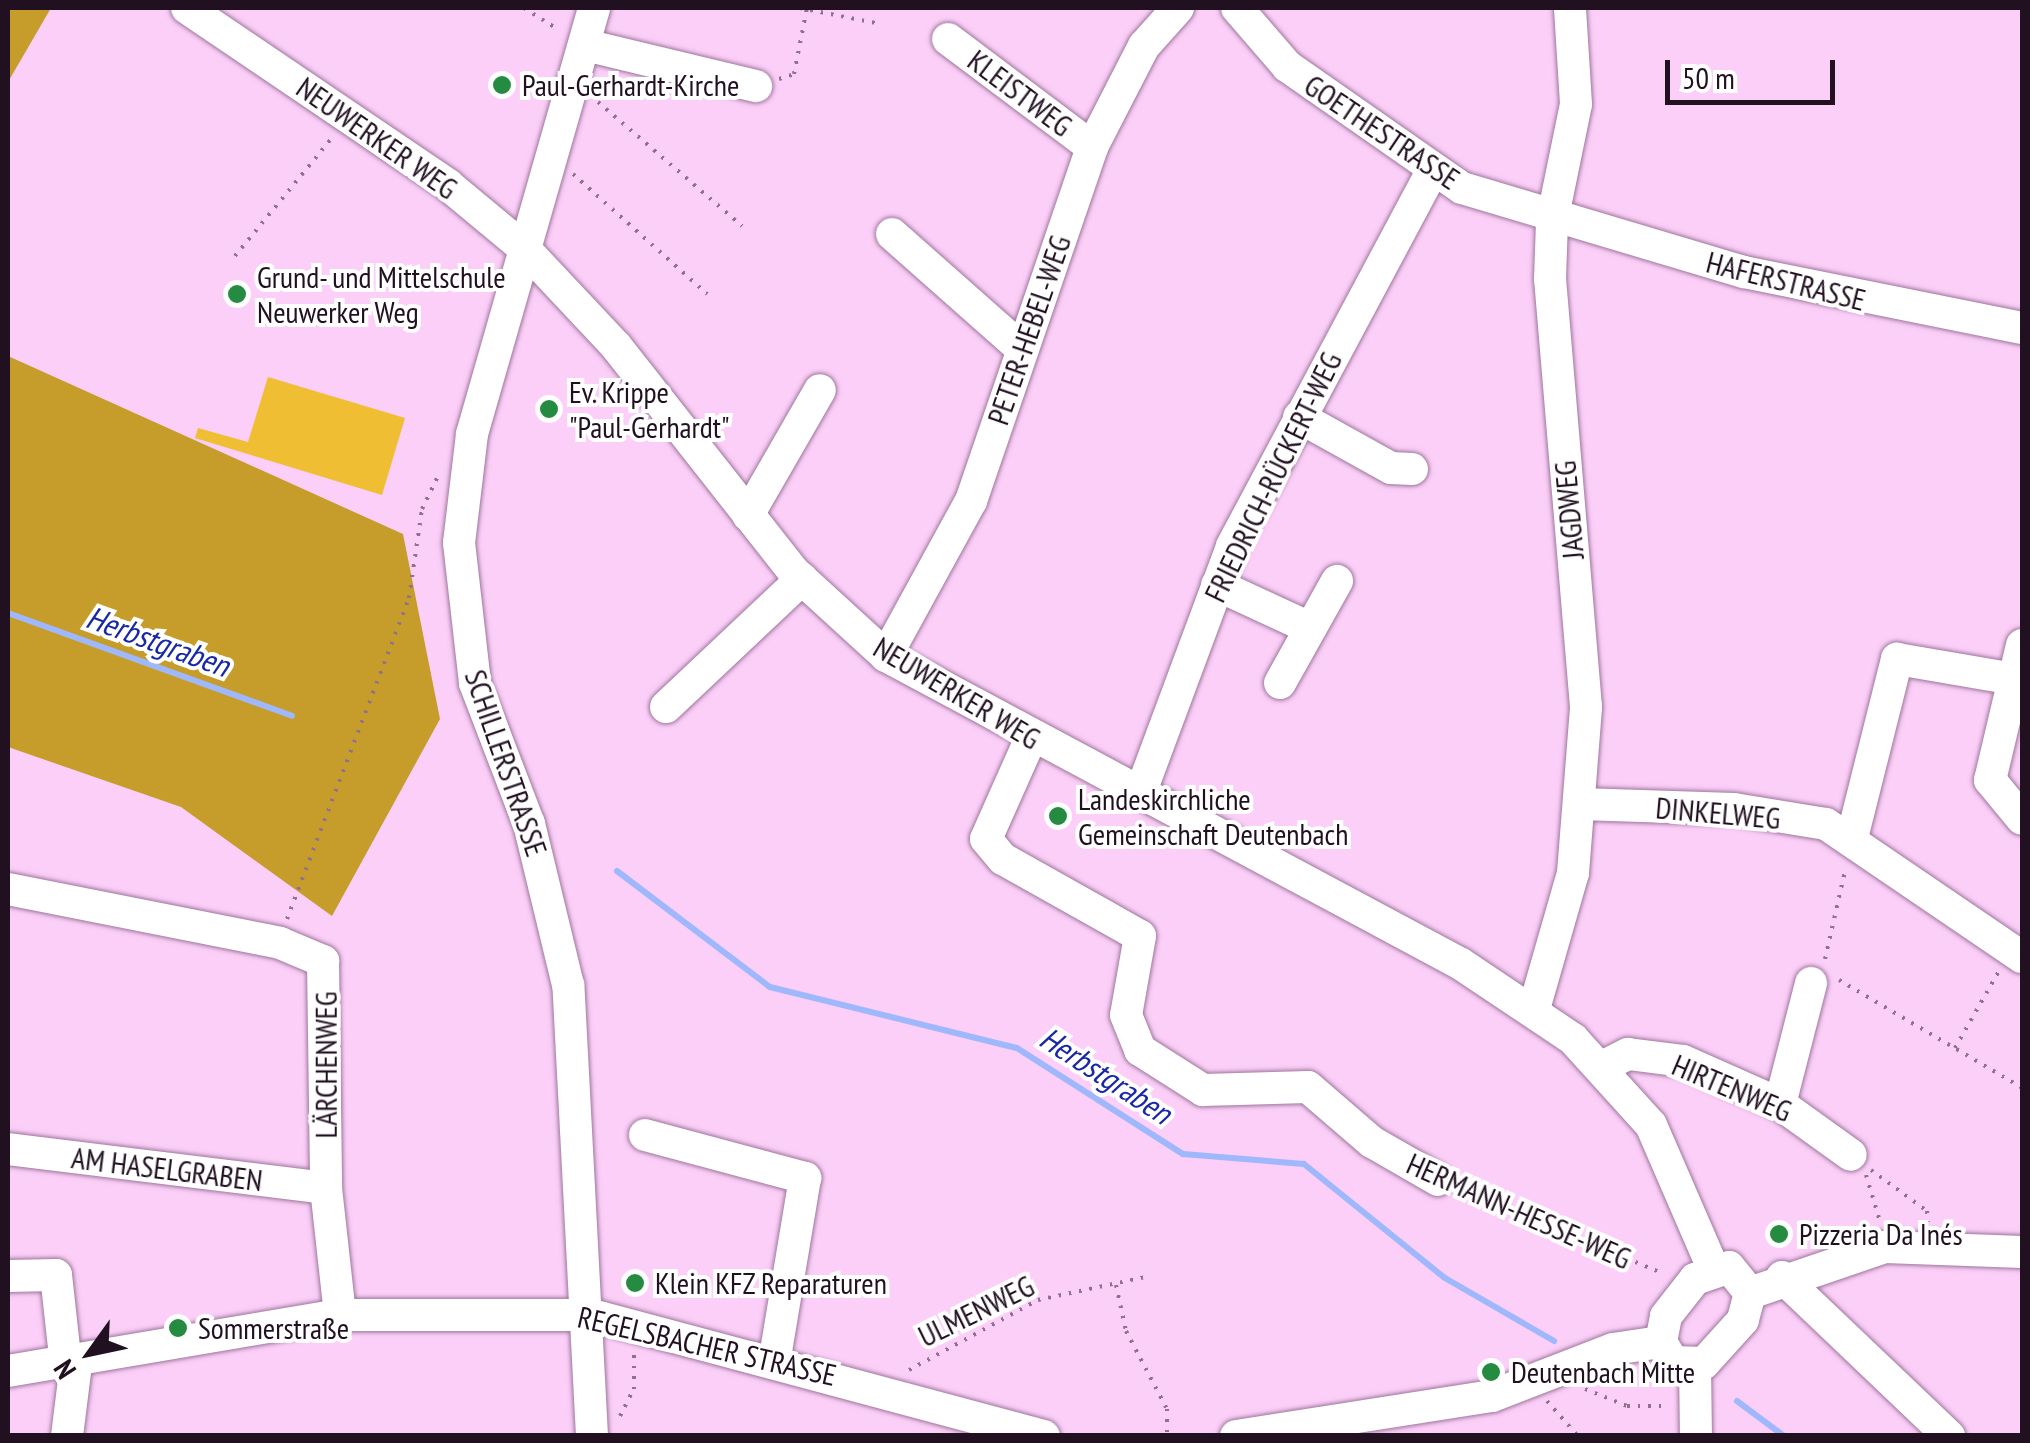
<!DOCTYPE html>
<html>
<head>
<meta charset="utf-8">
<style>
	body { margin:0 }
	#map { position:relative; width:2030px; height:1443px; overflow:hidden; background:#fbcff8; font-family:"PT Sans Narrow",sans-serif }
	div>[style] { position:absolute }
	.green>* { inset:0; background:#efbe33 }
	.forest>* { inset:0; background:#c69d2a }
	.stream>* { height:6px; margin:-3px; padding:0 3px; transform-origin:3px; border-radius:3px; background:#9eb8fb }
	.path>* { height:4px; margin-top:-2px; transform-origin:0; background:repeating-linear-gradient(90deg,#8f718d 0 2.5px,transparent 0 10.5px) }
	.roads { filter:drop-shadow(0 0 2px #9e769c) drop-shadow(0 0 2px #9e769c) }
	.minor>* { height:32px; margin:-16px; padding:0 16px; transform-origin:16px; border-radius:16px; background:#fff }
	.dots>* { width:28px; height:28px; translate:-50% -50%; box-sizing:border-box; border:5px solid #fff; border-radius:50% }
	span { translate:-50% -50%; white-space:nowrap; text-align:center; line-height:1.15; -webkit-text-stroke:8px #fff; paint-order:stroke }
	.poi-label { font-size:30px; color:#211120 }
	.left { translate:0 -50%; text-align:left }
	.street-label { font-size:30px; color:#211120 }
	.water-label { font-size:32px; color:#1928a6; font-style:italic }
	.frame { position:absolute; inset:0; border:10px solid #211120; pointer-events:none }
	.north { position:absolute; left:40px; top:1303px; width:100px; height:100px; -webkit-text-stroke:8px #fff; paint-order:stroke; rotate:237deg; font-size:28px; font-weight:700; line-height:40px; text-align:center; color:#211120 }
	.north::after { content:''; display:block; margin:auto; width:35px; height:45px; background:#211120; clip-path:polygon(50% 0,100% 100%,50% 72%,0 100%) }
	.scale { position:absolute; left:1665px; top:60px; width:170px; height:45px; box-sizing:border-box; border:5px solid #211120; border-top:0; padding-left:12px; font-size:30px; line-height:35px; white-space:nowrap; color:#211120; -webkit-text-stroke:8px #fff; paint-order:stroke }
</style>
</head>
<body>
<div id="map">
	<div class="green">
		<i style="clip-path:polygon(268px 377px,405px 418px,382px 495px,195px 438px,198px 428px,248px 442px)"></i>
	</div>
	<div class="forest">
		<i style="clip-path:polygon(8px 8px,51px 8px,8px 82px)"></i>
		<i style="clip-path:polygon(8px 356px,403px 534px,440px 719px,332px 916px,181px 807px,8px 747px)"></i>
	</div>
	<div class="stream">
		<i style="left:8px;top:613px;width:302px;rotate:19.9deg"></i>
		<i style="left:617px;top:871px;width:192px;rotate:37.2deg"></i>
		<i style="left:770px;top:987px;width:254px;rotate:13.9deg"></i>
		<i style="left:1017px;top:1048px;width:197px;rotate:32.6deg"></i>
		<i style="left:1183px;top:1154px;width:121px;rotate:4.7deg"></i>
		<i style="left:1304px;top:1164px;width:181px;rotate:39deg"></i>
		<i style="left:1445px;top:1278px;width:126px;rotate:30deg"></i>
		<i style="left:1737px;top:1401px;width:59px;rotate:36.7deg"></i>
	</div>
	<div class="path">
		<i style="left:524px;top:8px;width:41px;rotate:32.2deg"></i>
		<i style="left:800px;top:8px;width:83px;rotate:11.2deg"></i>
		<i style="left:779px;top:79px;width:16px;rotate:-18deg"></i>
		<i style="left:794px;top:74px;width:67px;rotate:-78.9deg"></i>
		<i style="left:598px;top:102px;width:190px;rotate:40.7deg"></i>
		<i style="left:573px;top:174px;width:180px;rotate:41.8deg"></i>
		<i style="left:235px;top:256px;width:151px;rotate:-50.6deg"></i>
		<i style="left:287px;top:919px;width:343px;rotate:-69.2deg"></i>
		<i style="left:409px;top:598px;width:90px;rotate:-81.7deg"></i>
		<i style="left:422px;top:509px;width:37px;rotate:-64deg"></i>
		<i style="left:1825px;top:959px;width:90px;rotate:-77.2deg"></i>
		<i style="left:1839px;top:980px;width:212px;rotate:30.5deg"></i>
		<i style="left:1955px;top:1048px;width:89px;rotate:-60.3deg"></i>
		<i style="left:1871px;top:1170px;width:69px;rotate:36.2deg"></i>
		<i style="left:1927px;top:1211px;width:11px;rotate:85deg"></i>
		<i style="left:1866px;top:1175px;width:45px;rotate:73.2deg"></i>
		<i style="left:1461px;top:1189px;width:220px;rotate:22.7deg"></i>
		<i style="left:1116px;top:1285px;width:47px;rotate:77.7deg"></i>
		<i style="left:1126px;top:1331px;width:88px;rotate:62.3deg"></i>
		<i style="left:1167px;top:1409px;width:27px;rotate:90deg"></i>
		<i style="left:909px;top:1370px;width:147px;rotate:-28.5deg"></i>
		<i style="left:1038px;top:1300px;width:115px;rotate:-12.1deg"></i>
		<i style="left:1585px;top:1389px;width:45px;rotate:22deg"></i>
		<i style="left:1627px;top:1406px;width:39px"></i>
		<i style="left:1547px;top:1401px;width:47px;rotate:48.5deg"></i>
		<i style="left:620px;top:1416px;width:30px;rotate:-63deg"></i>
		<i style="left:634px;top:1389px;width:35px;rotate:-90deg"></i>
	</div>
	<div class="roads">
		<div class="minor">
			<i style="left:187px;top:8px;width:315px;rotate:34.1deg"></i>
			<i style="left:448px;top:185px;width:99px;rotate:39.7deg"></i>
			<i style="left:524px;top:248px;width:134px;rotate:46.8deg"></i>
			<i style="left:616px;top:346px;width:286px;rotate:51.8deg"></i>
			<i style="left:793px;top:571px;width:126px;rotate:42.4deg"></i>
			<i style="left:886px;top:656px;width:652px;rotate:28.18deg"></i>
			<i style="left:1461px;top:964px;width:135px;rotate:33.8deg"></i>
			<i style="left:1573px;top:1039px;width:116px;rotate:47.8deg"></i>
			<i style="left:1651px;top:1125px;width:156px;rotate:66.6deg"></i>
			<i style="left:1237px;top:8px;width:77px;rotate:49.2deg"></i>
			<i style="left:1287px;top:66px;width:213px;rotate:34.9deg"></i>
			<i style="left:1462px;top:188px;width:294px;rotate:16.6deg"></i>
			<i style="left:1744px;top:272px;width:284px;rotate:11.4deg"></i>
			<i style="left:948px;top:39px;width:180px;rotate:36.9deg"></i>
			<i style="left:585px;top:45px;width:176px;rotate:13.5deg"></i>
			<i style="left:892px;top:234px;width:174px;rotate:41.5deg"></i>
			<i style="left:1299px;top:417px;width:105px;rotate:29deg"></i>
			<i style="left:1391px;top:468px;width:21px;rotate:3deg"></i>
			<i style="left:748px;top:515px;width:144px;rotate:-60.1deg"></i>
			<i style="left:1217px;top:585px;width:100px;rotate:24.8deg"></i>
			<i style="left:2022px;top:645px;width:139px;rotate:103.3deg"></i>
			<i style="left:1990px;top:780px;width:50px;rotate:50.6deg"></i>
			<i style="left:886px;top:656px;width:177px;rotate:-61.3deg"></i>
			<i style="left:971px;top:501px;width:374px;rotate:-71.1deg"></i>
			<i style="left:1092px;top:147px;width:114px;rotate:-62.8deg"></i>
			<i style="left:1144px;top:46px;width:51px;rotate:-48.2deg"></i>
			<i style="left:1280px;top:683px;width:117px;rotate:-60.8deg"></i>
			<i style="left:666px;top:707px;width:187px;rotate:-43.3deg"></i>
			<i style="left:1030px;top:740px;width:108px;rotate:114deg"></i>
			<i style="left:986px;top:839px;width:26px;rotate:50deg"></i>
			<i style="left:1003px;top:859px;width:157px;rotate:29.3deg"></i>
			<i style="left:1140px;top:936px;width:80px;rotate:100deg"></i>
			<i style="left:1126px;top:1015px;width:38px;rotate:68deg"></i>
			<i style="left:1140px;top:1050px;width:75px;rotate:32.4deg"></i>
			<i style="left:1203px;top:1090px;width:105px;rotate:-1.6deg"></i>
			<i style="left:1308px;top:1087px;width:84px;rotate:40.7deg"></i>
			<i style="left:1372px;top:1142px;width:76px;rotate:29.9deg"></i>
			<i style="left:1140px;top:794px;width:265px;rotate:-69.6deg"></i>
			<i style="left:1232px;top:546px;width:424px;rotate:-61.9deg"></i>
			<i style="left:1580px;top:804px;width:154px;rotate:1.9deg"></i>
			<i style="left:1734px;top:809px;width:93px;rotate:9.3deg"></i>
			<i style="left:1826px;top:824px;width:237px;rotate:34.2deg"></i>
			<i style="left:1852px;top:838px;width:185px;rotate:-75.9deg"></i>
			<i style="left:1897px;top:659px;width:119px;rotate:9.7deg"></i>
			<i style="left:8px;top:889px;width:277px;rotate:11.2deg"></i>
			<i style="left:280px;top:943px;width:47px;rotate:22.7deg"></i>
			<i style="left:323px;top:961px;width:227px;rotate:89.2deg"></i>
			<i style="left:326px;top:1188px;width:128px;rotate:83.7deg"></i>
			<i style="left:1534px;top:1009px;width:141px;rotate:-74deg"></i>
			<i style="left:1573px;top:873px;width:167px;rotate:-85.5deg"></i>
			<i style="left:1586px;top:707px;width:430px;rotate:-94.8deg"></i>
			<i style="left:1550px;top:279px;width:58px;rotate:-88deg"></i>
			<i style="left:1552px;top:221px;width:119px;rotate:-78.4deg"></i>
			<i style="left:1576px;top:104px;width:96px;rotate:-93.6deg"></i>
			<i style="left:1604px;top:1066px;width:27px;rotate:-27deg"></i>
			<i style="left:1628px;top:1054px;width:55px;rotate:7.3deg"></i>
			<i style="left:1683px;top:1061px;width:106px;rotate:23.9deg"></i>
			<i style="left:1780px;top:1104px;width:87px;rotate:35.7deg"></i>
			<i style="left:1780px;top:1104px;width:125px;rotate:-75.6deg"></i>
			<i style="left:645px;top:1135px;width:166px;rotate:15deg"></i>
			<i style="left:805px;top:1178px;width:182px;rotate:99.5deg"></i>
			<i style="left:8px;top:1149px;width:320px;rotate:7deg"></i>
			<i style="left:1729px;top:1267px;width:33px;rotate:51deg"></i>
			<i style="left:1750px;top:1293px;width:28px;rotate:105deg"></i>
			<i style="left:1743px;top:1320px;width:58px;rotate:132.2deg"></i>
			<i style="left:1704px;top:1363px;width:31px;rotate:-178deg"></i>
			<i style="left:1673px;top:1362px;width:23px;rotate:-121deg"></i>
			<i style="left:1661px;top:1342px;width:26px;rotate:-79deg"></i>
			<i style="left:1666px;top:1316px;width:47px;rotate:-51.9deg"></i>
			<i style="left:1695px;top:1279px;width:36px;rotate:-19deg"></i>
			<i style="left:8px;top:1276px;width:48px;rotate:-1.2deg"></i>
			<i style="left:56px;top:1275px;width:92px;rotate:83.7deg"></i>
			<i style="left:1782px;top:1277px;width:231px;rotate:43.6deg"></i>
			<i style="left:1750px;top:1293px;width:143px;rotate:-18.8deg"></i>
			<i style="left:1885px;top:1247px;width:137px;rotate:2.1deg"></i>
			<i style="left:1695px;top:1366px;width:70px;rotate:89.2deg"></i>
			<i style="left:8px;top:1371px;width:337px;rotate:-9.6deg"></i>
			<i style="left:340px;top:1315px;width:252px"></i>
			<i style="left:592px;top:1315px;width:468px;rotate:15deg"></i>
			<i style="left:67px;top:1436px;width:73px;rotate:-82.9deg"></i>
			<i style="left:592px;top:1436px;width:452px;rotate:-93deg"></i>
			<i style="left:568px;top:985px;width:166px;rotate:-103.6deg"></i>
			<i style="left:529px;top:824px;width:151px;rotate:-111deg"></i>
			<i style="left:475px;top:683px;width:141px;rotate:-96.5deg"></i>
			<i style="left:459px;top:543px;width:110px;rotate:-83.2deg"></i>
			<i style="left:472px;top:434px;width:443px;rotate:-74deg"></i>
			<i style="left:1236px;top:1436px;width:259px;rotate:-8.9deg"></i>
			<i style="left:1492px;top:1396px;width:130px;rotate:-21.2deg"></i>
			<i style="left:1613px;top:1349px;width:49px;rotate:-8.3deg"></i>
		</div>
	</div>
	<div class="dots">
		<i style="left:502px;top:85px;background:#258b40"></i>
		<i style="left:237px;top:294px;background:#258b40"></i>
		<i style="left:549px;top:409px;background:#258b40"></i>
		<i style="left:1058px;top:816px;background:#258b40"></i>
		<i style="left:1779px;top:1234px;background:#258b40"></i>
		<i style="left:635px;top:1283px;background:#258b40"></i>
		<i style="left:178px;top:1328px;background:#258b40"></i>
		<i style="left:1491px;top:1372px;background:#258b40"></i>
	</div>
	<div class="poi-label">
		<span class="left" style="left:522px;top:85px">Paul-Gerhardt-Kirche</span>
		<span class="left" style="left:257px;top:294px">Grund- und Mittelschule<br>Neuwerker Weg</span>
		<span class="left" style="left:569px;top:409px">Ev. Krippe<br>"Paul-Gerhardt"</span>
		<span class="left" style="left:1078px;top:816px">Landeskirchliche<br>Gemeinschaft Deutenbach</span>
		<span class="left" style="left:1799px;top:1234px">Pizzeria Da Inés</span>
		<span class="left" style="left:655px;top:1283px">Klein KFZ Reparaturen</span>
		<span class="left" style="left:198px;top:1328px">Sommerstraße</span>
		<span class="left" style="left:1511px;top:1372px">Deutenbach Mitte</span>
	</div>
	<div class="street-label">
		<span style="left:1020px;top:93px;rotate:37deg">KLEISTWEG</span>
		<span style="left:1382px;top:132px;rotate:34deg">GOETHESTRASSE</span>
		<span style="left:377px;top:138px;rotate:35deg">NEUWERKER WEG</span>
		<span style="left:1786px;top:281px;rotate:14deg">HAFERSTRASSE</span>
		<span style="left:1029px;top:330px;rotate:-71deg">PETER-HEBEL-WEG</span>
		<span style="left:1273px;top:477px;rotate:-64deg">FRIEDRICH-RÜCKERT-WEG</span>
		<span style="left:1569px;top:510px;rotate:-95deg">JAGDWEG</span>
		<span style="left:957px;top:693px;rotate:31deg">NEUWERKER WEG</span>
		<span style="left:506px;top:763px;rotate:71deg">SCHILLERSTRASSE</span>
		<span style="left:1718px;top:813px;rotate:5deg">DINKELWEG</span>
		<span style="left:326px;top:1065px;rotate:-90deg">LÄRCHENWEG</span>
		<span style="left:1732px;top:1088px;rotate:23deg">HIRTENWEG</span>
		<span style="left:167px;top:1169px;rotate:7deg">AM HASELGRABEN</span>
		<span style="left:1519px;top:1211px;rotate:24deg">HERMANN-HESSE-WEG</span>
		<span style="left:976px;top:1311px;rotate:-26deg">ULMENWEG</span>
		<span style="left:707px;top:1346px;rotate:13deg">REGELSBACHER STRASSE</span>
	</div>
	<div class="water-label">
		<span style="left:158px;top:641px;rotate:20deg">Herbstgraben</span>
		<span style="left:1106px;top:1075px;rotate:33deg">Herbstgraben</span>
	</div>
	<div class="frame"></div>
	<div class="north">N</div>
	<div class="scale">50 m</div>
</div>
</body>
</html>
